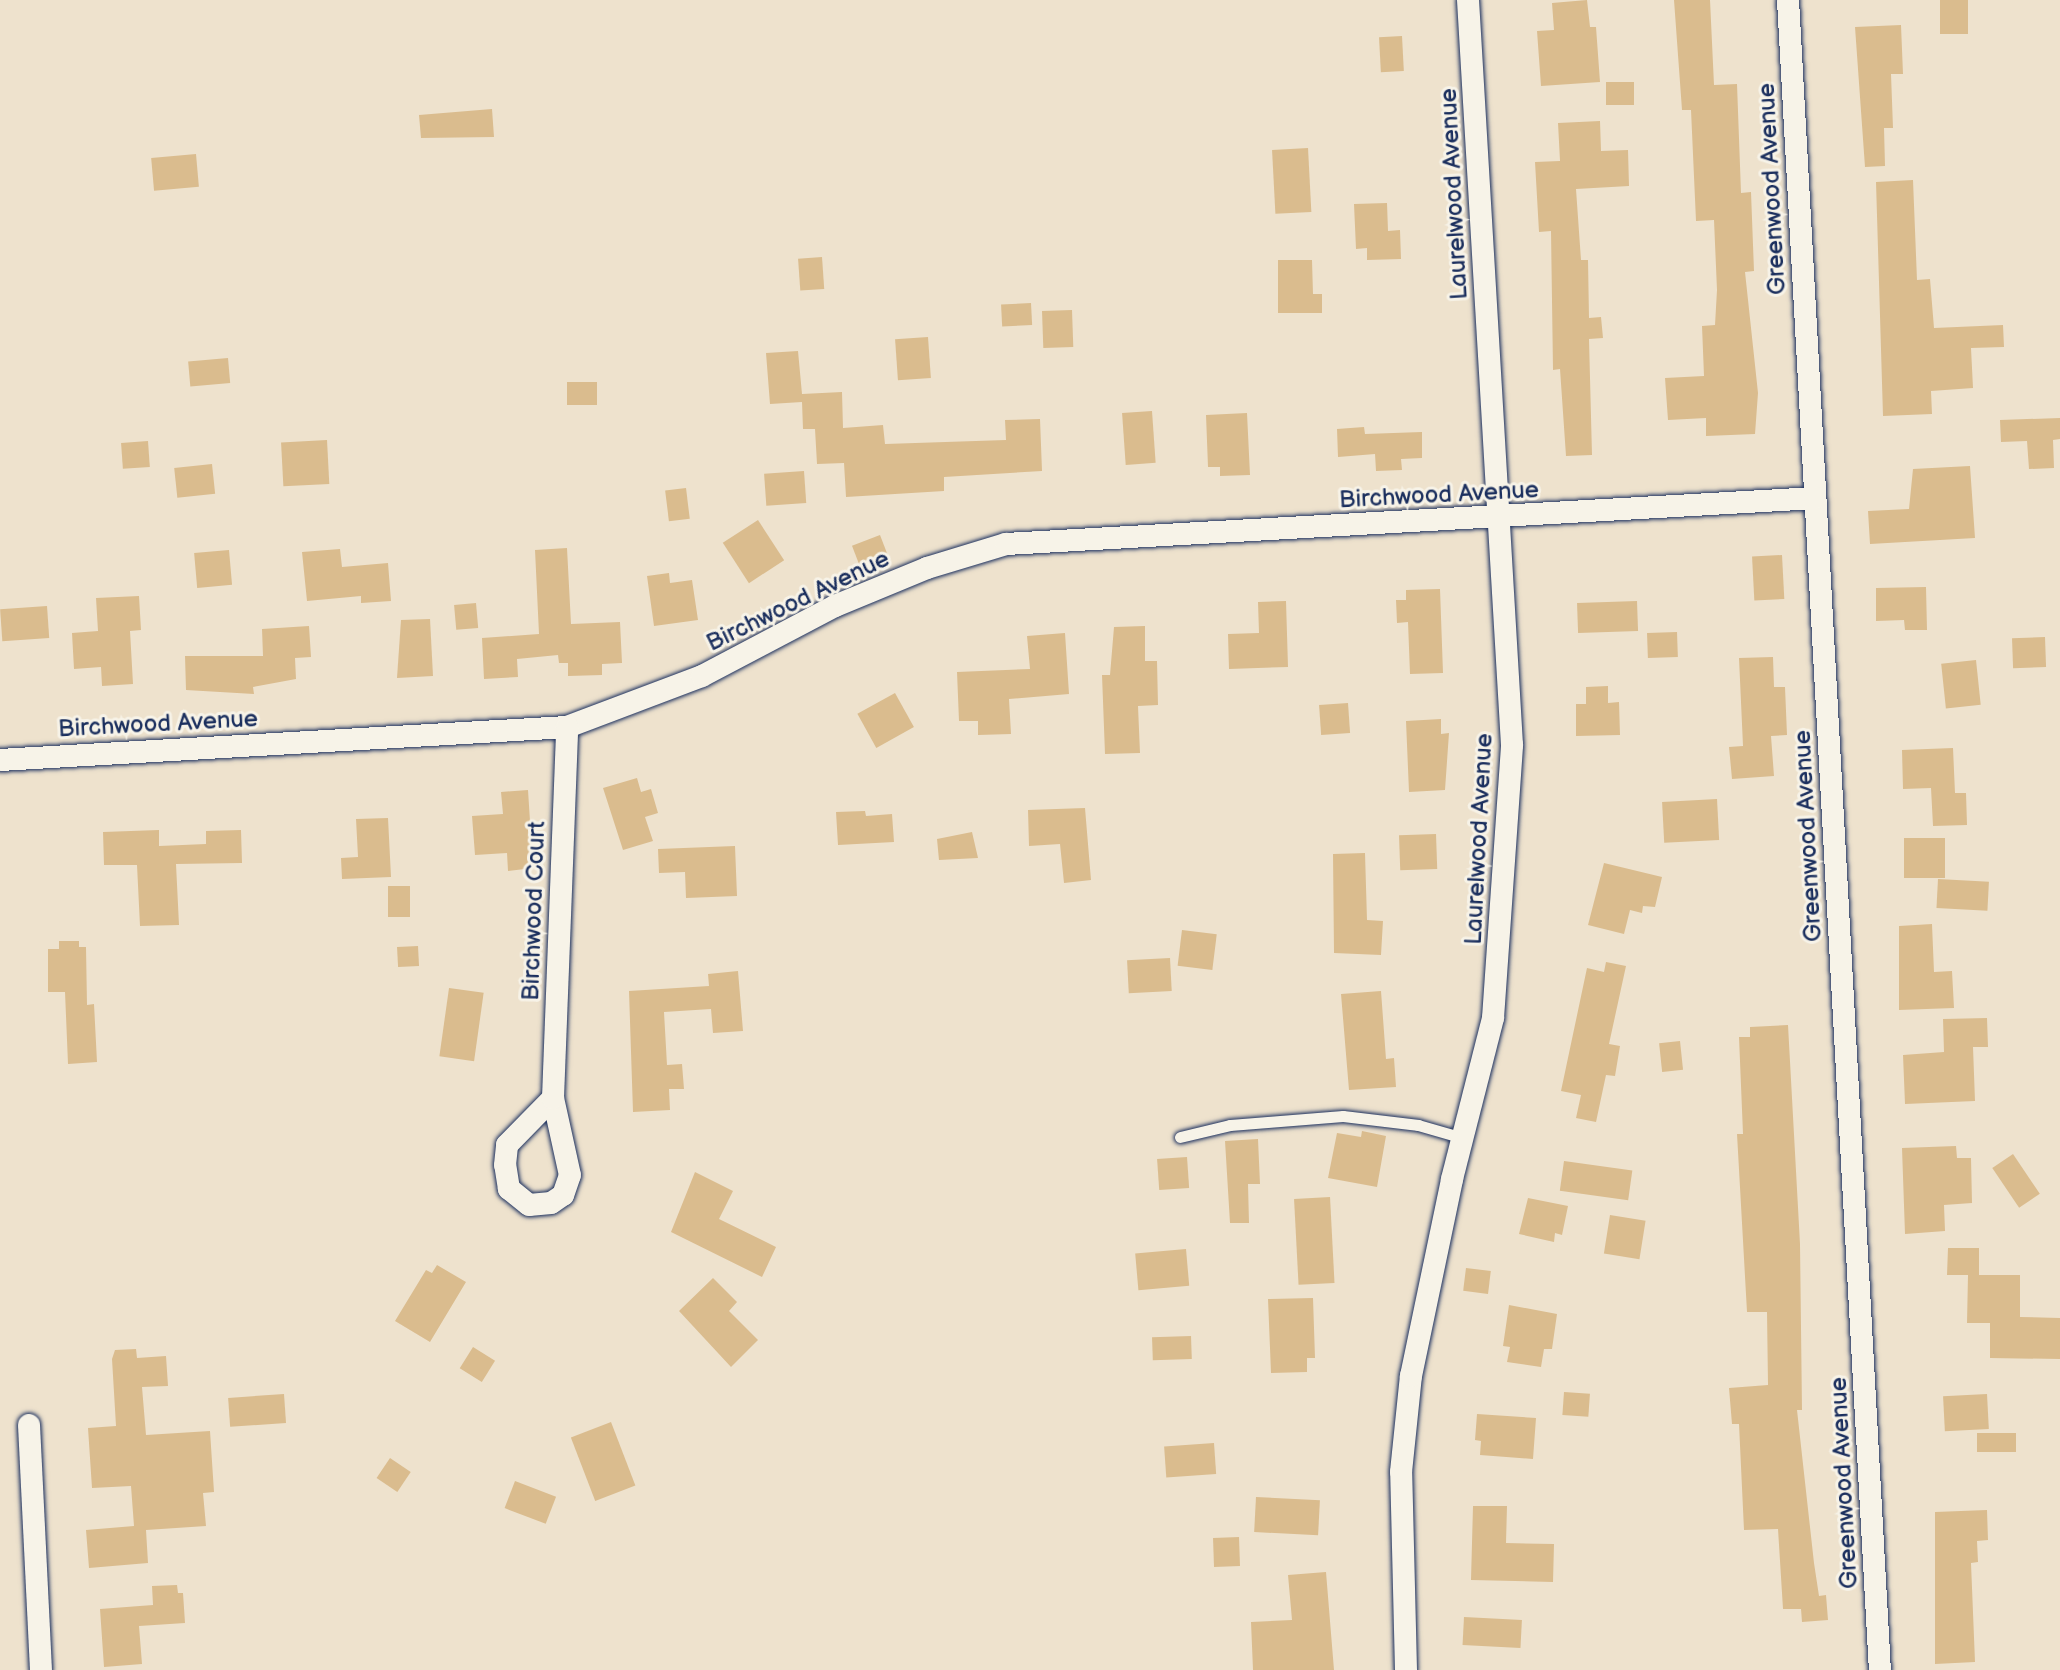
<!DOCTYPE html>
<html>
<head>
<meta charset="utf-8">
<style>
	body { margin:0 }
	#map { position:relative; width:2060px; height:1670px; overflow:hidden; background:#eee2cd; font-family:"Balsamiq Sans",sans-serif }
	div>[style] { position:absolute }
	.building>* { inset:0; background:#dabc8e; transform-origin:0 0 }
	.roads { filter:drop-shadow(0 0 2px #1b2f5e) drop-shadow(0 0 2px #1b2f5e) }
	.lane>* { height:11px; margin:-5.5px; padding:0 5.5px; transform-origin:5.5px; border-radius:5.5px; background:#f7f3e8 }
	.street>* { height:22px; margin:-11px; padding:0 11px; transform-origin:11px; border-radius:11px; background:#f7f3e8 }
	span { translate:-50% -50%; white-space:nowrap; text-align:center; line-height:1.15; -webkit-text-stroke:6px #f7f3e8; paint-order:stroke }
	.street-label { font-size:24px; color:#1b2f5e }
</style>
</head>
<body>
<div id="map">
	<div class="building">
		<i style="clip-path:polygon(1587px 0,1590px 27px,1596px 27px,1600px 82px,1541px 86px,1537px 31px,1554px 30px,1552px 3px)"></i>
		<i style="clip-path:polygon(1674px 0,1710px 0,1714px 85px,1737px 84px,1741px 193px,1751px 192px,1754px 271px,1745px 272px,1758px 393px,1755px 434px,1706px 436px,1706px 418px,1668px 420px,1665px 378px,1704px 376px,1702px 326px,1715px 325px,1717px 290px,1714px 220px,1696px 221px,1691px 110px,1682px 110px)"></i>
		<i style="left:1940px;top:0;width:28px;height:34px"></i>
		<i style="clip-path:polygon(1901px 25px,1903px 74px,1891px 74px,1893px 128px,1884px 128px,1885px 166px,1865px 167px,1855px 27px)"></i>
		<i style="left:1402px;top:36px;width:35px;height:23px;rotate:87deg"></i>
		<i style="left:1634px;top:82px;width:23px;height:28px;rotate:90deg"></i>
		<i style="clip-path:polygon(492px 109px,494px 137px,421px 138px,419px 115px)"></i>
		<i style="clip-path:polygon(1600px 121px,1601px 151px,1628px 150px,1629px 186px,1576px 189px,1581px 260px,1588px 260px,1589px 318px,1601px 317px,1603px 338px,1589px 339px,1592px 455px,1566px 456px,1560px 369px,1553px 370px,1551px 231px,1539px 232px,1535px 162px,1560px 161px,1558px 123px)"></i>
		<i style="left:1308px;top:148px;width:64px;height:36px;rotate:87deg"></i>
		<i style="left:196px;top:154px;width:33px;height:45px;rotate:85deg"></i>
		<i style="clip-path:polygon(1913px 180px,1917px 280px,1930px 279px,1934px 328px,2003px 325px,2004px 347px,1971px 348px,1973px 388px,1931px 391px,1932px 414px,1883px 416px,1876px 182px)"></i>
		<i style="clip-path:polygon(1387px 203px,1388px 231px,1400px 230px,1401px 259px,1367px 260px,1367px 248px,1356px 249px,1354px 204px)"></i>
		<i style="left:822px;top:257px;width:32px;height:24px;rotate:86deg"></i>
		<i style="clip-path:polygon(1278px 260px,1312px 260px,1313px 294px,1322px 294px,1322px 313px,1278px 313px)"></i>
		<i style="left:1031px;top:303px;width:22px;height:30px;rotate:87deg"></i>
		<i style="left:1072px;top:310px;width:37px;height:30px;rotate:88deg"></i>
		<i style="left:928px;top:337px;width:41px;height:33px;rotate:86deg"></i>
		<i style="clip-path:polygon(798px 351px,802px 394px,842px 392px,843px 428px,883px 425px,885px 444px,1006px 440px,1005px 420px,1040px 419px,1042px 471px,944px 477px,944px 491px,846px 497px,844px 463px,817px 464px,815px 429px,803px 429px,802px 402px,770px 404px,766px 353px)"></i>
		<i style="left:228px;top:358px;width:25px;height:40px;rotate:85deg"></i>
		<i style="left:567px;top:382px;width:30px;height:23px"></i>
		<i style="left:1152px;top:411px;width:52px;height:30px;rotate:86deg"></i>
		<i style="clip-path:polygon(1247px 413px,1250px 475px,1220px 476px,1220px 467px,1208px 467px,1206px 415px)"></i>
		<i style="clip-path:polygon(2060px 418px,2060px 439px,2053px 440px,2054px 468px,2029px 469px,2027px 441px,2001px 442px,2000px 420px)"></i>
		<i style="clip-path:polygon(1364px 427px,1365px 434px,1422px 432px,1422px 458px,1401px 459px,1402px 470px,1376px 471px,1375px 454px,1338px 457px,1337px 429px)"></i>
		<i style="left:327px;top:440px;width:44px;height:46px;rotate:87deg"></i>
		<i style="left:148px;top:441px;width:26px;height:27px;rotate:86deg"></i>
		<i style="left:212px;top:464px;width:30px;height:38px;rotate:84deg"></i>
		<i style="clip-path:polygon(1970px 466px,1975px 538px,1870px 544px,1868px 511px,1909px 509px,1913px 469px)"></i>
		<i style="left:804px;top:471px;width:32px;height:40px;rotate:86deg"></i>
		<i style="left:686px;top:488px;width:31px;height:21px;rotate:83deg"></i>
		<i style="left:758px;top:520px;width:48px;height:42px;rotate:57deg"></i>
		<i style="left:880px;top:535px;width:26px;height:30px;rotate:69deg"></i>
		<i style="clip-path:polygon(567px 548px,571px 624px,620px 622px,622px 663px,602px 664px,602px 675px,568px 676px,568px 663px,559px 663px,558px 655px,517px 659px,518px 677px,484px 679px,482px 638px,539px 634px,535px 550px)"></i>
		<i style="clip-path:polygon(340px 549px,342px 567px,388px 563px,391px 601px,361px 603px,361px 596px,307px 601px,302px 552px)"></i>
		<i style="left:229px;top:550px;width:35px;height:35px;rotate:85deg"></i>
		<i style="left:1782px;top:555px;width:44px;height:30px;rotate:87deg"></i>
		<i style="clip-path:polygon(669px 573px,670px 583px,692px 580px,698px 620px,654px 626px,647px 576px)"></i>
		<i style="clip-path:polygon(1926px 587px,1927px 630px,1905px 630px,1904px 620px,1876px 621px,1876px 588px)"></i>
		<i style="clip-path:polygon(1440px 589px,1443px 673px,1410px 674px,1408px 622px,1397px 623px,1396px 600px,1406px 600px,1406px 590px)"></i>
		<i style="clip-path:polygon(139px 596px,141px 630px,130px 631px,133px 684px,102px 686px,101px 667px,74px 669px,72px 633px,98px 631px,96px 598px)"></i>
		<i style="clip-path:polygon(1286px 601px,1288px 667px,1229px 669px,1228px 634px,1259px 633px,1258px 602px)"></i>
		<i style="left:1637px;top:601px;width:30px;height:60px;rotate:88deg"></i>
		<i style="left:476px;top:603px;width:25px;height:22px;rotate:85deg"></i>
		<i style="left:47px;top:606px;width:32px;height:47px;rotate:86deg"></i>
		<i style="clip-path:polygon(430px 619px,433px 676px,397px 678px,401px 620px)"></i>
		<i style="clip-path:polygon(309px 626px,311px 657px,295px 658px,296px 679px,253px 687px,254px 694px,186px 690px,185px 656px,263px 656px,262px 629px)"></i>
		<i style="clip-path:polygon(1145px 626px,1145px 661px,1157px 661px,1158px 705px,1138px 706px,1140px 753px,1105px 754px,1102px 675px,1110px 675px,1114px 627px)"></i>
		<i style="left:1677px;top:632px;width:25px;height:30px;rotate:88deg"></i>
		<i style="clip-path:polygon(1065px 633px,1069px 694px,1009px 699px,1011px 734px,978px 735px,978px 721px,959px 721px,957px 672px,1030px 669px,1027px 636px)"></i>
		<i style="left:2045px;top:637px;width:30px;height:33px;rotate:88deg"></i>
		<i style="clip-path:polygon(1773px 657px,1774px 687px,1785px 687px,1787px 735px,1771px 736px,1774px 776px,1732px 779px,1729px 747px,1743px 746px,1739px 658px)"></i>
		<i style="left:1976px;top:660px;width:45px;height:35px;rotate:84deg"></i>
		<i style="clip-path:polygon(1608px 686px,1608px 703px,1619px 702px,1620px 735px,1576px 736px,1576px 704px,1586px 704px,1586px 687px)"></i>
		<i style="left:895px;top:693px;width:39px;height:43px;rotate:61deg"></i>
		<i style="left:1348px;top:703px;width:30px;height:29px;rotate:86deg"></i>
		<i style="clip-path:polygon(1441px 719px,1441px 734px,1449px 733px,1445px 790px,1409px 792px,1406px 721px)"></i>
		<i style="clip-path:polygon(1953px 748px,1955px 793px,1966px 793px,1967px 825px,1933px 826px,1931px 788px,1903px 789px,1902px 750px)"></i>
		<i style="clip-path:polygon(637px 778px,641px 792px,651px 789px,658px 813px,645px 817px,653px 841px,623px 850px,603px 788px)"></i>
		<i style="clip-path:polygon(528px 790px,533px 868px,508px 871px,507px 853px,475px 855px,472px 816px,503px 814px,501px 792px)"></i>
		<i style="left:1717px;top:799px;width:41px;height:55px;rotate:87deg"></i>
		<i style="clip-path:polygon(1085px 808px,1091px 880px,1064px 883px,1060px 844px,1029px 846px,1028px 810px)"></i>
		<i style="clip-path:polygon(865px 811px,866px 816px,892px 814px,894px 842px,838px 845px,836px 812px)"></i>
		<i style="clip-path:polygon(388px 818px,391px 877px,342px 879px,341px 858px,358px 857px,356px 819px)"></i>
		<i style="clip-path:polygon(159px 830px,159px 846px,206px 844px,206px 831px,241px 830px,242px 863px,176px 864px,179px 925px,140px 926px,137px 865px,104px 865px,103px 832px)"></i>
		<i style="clip-path:polygon(972px 832px,978px 858px,939px 860px,937px 839px)"></i>
		<i style="left:1436px;top:834px;width:35px;height:37px;rotate:88deg"></i>
		<i style="left:1904px;top:838px;width:41px;height:40px"></i>
		<i style="clip-path:polygon(735px 846px,737px 896px,686px 898px,685px 872px,659px 873px,658px 849px)"></i>
		<i style="clip-path:polygon(1365px 853px,1367px 920px,1383px 921px,1381px 955px,1334px 953px,1333px 854px)"></i>
		<i style="clip-path:polygon(1604px 863px,1662px 877px,1655px 907px,1643px 906px,1642px 913px,1630px 910px,1624px 934px,1588px 925px)"></i>
		<i style="left:1938px;top:879px;width:51px;height:29px;rotate:3deg"></i>
		<i style="left:388px;top:886px;width:22px;height:31px"></i>
		<i style="clip-path:polygon(1932px 924px,1934px 972px,1952px 971px,1954px 1008px,1899px 1010px,1899px 926px)"></i>
		<i style="left:1182px;top:930px;width:35px;height:36px;rotate:7deg"></i>
		<i style="clip-path:polygon(59px 941px,79px 941px,79px 947px,86px 947px,87px 1005px,94px 1004px,97px 1062px,68px 1064px,65px 992px,48px 992px,48px 949px,59px 949px)"></i>
		<i style="left:418px;top:946px;width:20px;height:21px;rotate:87deg"></i>
		<i style="left:1170px;top:958px;width:33px;height:43px;rotate:87deg"></i>
		<i style="clip-path:polygon(1606px 962px,1626px 966px,1609px 1044px,1620px 1046px,1615px 1076px,1606px 1075px,1596px 1122px,1576px 1118px,1581px 1095px,1561px 1091px,1587px 968px,1604px 972px)"></i>
		<i style="clip-path:polygon(738px 971px,743px 1031px,713px 1033px,711px 1009px,664px 1012px,667px 1065px,682px 1064px,684px 1089px,669px 1089px,670px 1110px,633px 1112px,629px 991px,709px 986px,708px 974px)"></i>
		<i style="left:449px;top:988px;width:35px;height:69px;rotate:8deg"></i>
		<i style="clip-path:polygon(1381px 991px,1386px 1059px,1394px 1058px,1396px 1087px,1349px 1090px,1341px 994px)"></i>
		<i style="clip-path:polygon(1987px 1018px,1988px 1047px,1973px 1047px,1975px 1101px,1905px 1104px,1903px 1055px,1944px 1052px,1943px 1019px)"></i>
		<i style="clip-path:polygon(1788px 1025px,1800px 1244px,1802px 1410px,1797px 1410px,1814px 1563px,1819px 1596px,1826px 1595px,1828px 1620px,1802px 1622px,1801px 1609px,1783px 1609px,1778px 1529px,1744px 1530px,1739px 1424px,1732px 1424px,1729px 1388px,1768px 1385px,1767px 1312px,1747px 1312px,1737px 1134px,1743px 1134px,1739px 1037px,1750px 1037px,1750px 1027px)"></i>
		<i style="left:1680px;top:1041px;width:29px;height:21px;rotate:84deg"></i>
		<i style="clip-path:polygon(1362px 1131px,1386px 1136px,1377px 1187px,1328px 1178px,1337px 1133px,1361px 1137px)"></i>
		<i style="clip-path:polygon(1258px 1139px,1260px 1184px,1248px 1184px,1249px 1223px,1230px 1223px,1225px 1141px)"></i>
		<i style="clip-path:polygon(1956px 1146px,1957px 1158px,1971px 1158px,1972px 1203px,1944px 1205px,1945px 1231px,1905px 1234px,1902px 1148px)"></i>
		<i style="left:2013px;top:1154px;width:48px;height:25px;rotate:56deg"></i>
		<i style="left:1187px;top:1157px;width:31px;height:30px;rotate:86deg"></i>
		<i style="left:1564px;top:1161px;width:69px;height:30px;rotate:8deg"></i>
		<i style="clip-path:polygon(695px 1172px,733px 1191px,719px 1219px,776px 1247px,762px 1277px,671px 1232px)"></i>
		<i style="left:1330px;top:1197px;width:86px;height:36px;rotate:87deg"></i>
		<i style="clip-path:polygon(1528px 1198px,1568px 1206px,1562px 1235px,1555px 1233px,1554px 1242px,1519px 1234px)"></i>
		<i style="left:1610px;top:1215px;width:36px;height:39px;rotate:9deg"></i>
		<i style="clip-path:polygon(1948px 1248px,1979px 1248px,1979px 1275px,2020px 1275px,2020px 1317px,2060px 1318px,2060px 1359px,1990px 1358px,1990px 1323px,1967px 1323px,1968px 1275px,1947px 1275px)"></i>
		<i style="left:1186px;top:1249px;width:37px;height:51px;rotate:85deg"></i>
		<i style="clip-path:polygon(437px 1265px,466px 1282px,430px 1342px,395px 1321px,426px 1270px,432px 1273px)"></i>
		<i style="left:1466px;top:1268px;width:25px;height:23px;rotate:7deg"></i>
		<i style="clip-path:polygon(713px 1278px,737px 1302px,729px 1311px,758px 1340px,731px 1367px,679px 1311px)"></i>
		<i style="clip-path:polygon(1313px 1298px,1315px 1358px,1307px 1358px,1307px 1372px,1271px 1373px,1268px 1299px)"></i>
		<i style="clip-path:polygon(1509px 1305px,1557px 1314px,1552px 1349px,1544px 1349px,1541px 1367px,1507px 1362px,1510px 1347px,1503px 1346px)"></i>
		<i style="left:1191px;top:1336px;width:23px;height:39px;rotate:88deg"></i>
		<i style="left:473px;top:1347px;width:26px;height:25px;rotate:32deg"></i>
		<i style="clip-path:polygon(136px 1349px,137px 1358px,166px 1356px,168px 1386px,142px 1387px,146px 1435px,210px 1431px,214px 1492px,203px 1493px,206px 1526px,146px 1530px,148px 1563px,89px 1568px,86px 1530px,134px 1526px,131px 1486px,92px 1488px,88px 1428px,116px 1426px,112px 1359px,115px 1350px)"></i>
		<i style="left:1564px;top:1392px;width:26px;height:23px;rotate:4deg"></i>
		<i style="left:284px;top:1394px;width:29px;height:56px;rotate:86deg"></i>
		<i style="left:1987px;top:1394px;width:35px;height:44px;rotate:87deg"></i>
		<i style="clip-path:polygon(1477px 1414px,1536px 1418px,1533px 1459px,1480px 1455px,1481px 1441px,1475px 1440px)"></i>
		<i style="left:611px;top:1422px;width:68px;height:43px;rotate:69deg"></i>
		<i style="left:2016px;top:1433px;width:19px;height:39px;rotate:90deg"></i>
		<i style="left:1214px;top:1443px;width:31px;height:50px;rotate:86deg"></i>
		<i style="left:390px;top:1458px;width:25px;height:24px;rotate:34deg"></i>
		<i style="left:515px;top:1481px;width:44px;height:29px;rotate:21deg"></i>
		<i style="left:1256px;top:1497px;width:64px;height:35px;rotate:3deg"></i>
		<i style="clip-path:polygon(1473px 1506px,1507px 1506px,1506px 1543px,1554px 1544px,1553px 1582px,1471px 1580px)"></i>
		<i style="clip-path:polygon(1987px 1510px,1988px 1540px,1977px 1541px,1978px 1562px,1971px 1563px,1975px 1662px,1935px 1664px,1935px 1512px)"></i>
		<i style="left:1239px;top:1537px;width:29px;height:26px;rotate:88deg"></i>
		<i style="clip-path:polygon(1326px 1572px,1334px 1670px,1253px 1670px,1251px 1622px,1292px 1620px,1288px 1575px)"></i>
		<i style="clip-path:polygon(177px 1585px,178px 1593px,183px 1593px,185px 1623px,139px 1626px,142px 1664px,104px 1667px,100px 1609px,153px 1605px,152px 1586px)"></i>
		<i style="left:1464px;top:1617px;width:58px;height:28px;rotate:3deg"></i>
	</div>
	<div class="roads">
		<div class="lane">
			<i style="left:1180px;top:1137px;width:51px;rotate:-13.5deg"></i>
			<i style="left:1230px;top:1125px;width:113px;rotate:-4.6deg"></i>
			<i style="left:1343px;top:1116px;width:76px;rotate:6.8deg"></i>
			<i style="left:1418px;top:1125px;width:47px;rotate:16.1deg"></i>
		</div>
		<div class="street">
			<i style="left:1788px;top:0;width:1673px;rotate:86.85deg"></i>
			<i style="left:0;top:760px;width:568px;rotate:-3.33deg"></i>
			<i style="left:567px;top:727px;width:144px;rotate:-20.7deg"></i>
			<i style="left:702px;top:676px;width:150px;rotate:-27.8deg"></i>
			<i style="left:835px;top:606px;width:100px;rotate:-22.4deg"></i>
			<i style="left:927px;top:568px;width:83px;rotate:-16.9deg"></i>
			<i style="left:1006px;top:544px;width:810px;rotate:-3.25deg"></i>
			<i style="left:553px;top:1098px;width:79px;rotate:77.6deg"></i>
			<i style="left:570px;top:1175px;width:21px;rotate:109deg"></i>
			<i style="left:563px;top:1195px;width:14px;rotate:146deg"></i>
			<i style="left:551px;top:1203px;width:22px;rotate:175deg"></i>
			<i style="left:529px;top:1205px;width:26px;rotate:-141deg"></i>
			<i style="left:509px;top:1189px;width:24px;rotate:-99deg"></i>
			<i style="left:505px;top:1165px;width:20px;rotate:-84deg"></i>
			<i style="left:507px;top:1145px;width:66px;rotate:-45.6deg"></i>
			<i style="left:553px;top:1098px;width:371px;rotate:-87.8deg"></i>
			<i style="left:29px;top:1425px;width:245px;rotate:87.2deg"></i>
			<i style="left:1406px;top:1670px;width:198px;rotate:-91.4deg"></i>
			<i style="left:1401px;top:1472px;width:97px;rotate:-84.1deg"></i>
			<i style="left:1411px;top:1376px;width:201px;rotate:-78.2deg"></i>
			<i style="left:1452px;top:1179px;width:166px;rotate:-75.7deg"></i>
			<i style="left:1493px;top:1018px;width:274px;rotate:-86deg"></i>
			<i style="left:1512px;top:745px;width:746px;rotate:-93.38deg"></i>
		</div>
	</div>
	<div class="street-label">
		<span style="left:1772px;top:189px;rotate:-93deg">Greenwood Avenue</span>
		<span style="left:1454px;top:194px;rotate:-93deg">Laurelwood Avenue</span>
		<span style="left:1439px;top:495px;rotate:-3deg">Birchwood Avenue</span>
		<span style="left:798px;top:601px;rotate:-26deg">Birchwood Avenue</span>
		<span style="left:158px;top:724px;rotate:-3deg">Birchwood Avenue</span>
		<span style="left:1808px;top:836px;rotate:-93deg">Greenwood Avenue</span>
		<span style="left:1479px;top:839px;rotate:-87deg">Laurelwood Avenue</span>
		<span style="left:534px;top:911px;rotate:-88deg">Birchwood Court</span>
		<span style="left:1844px;top:1483px;rotate:-93deg">Greenwood Avenue</span>
	</div>
</div>
</body>
</html>
